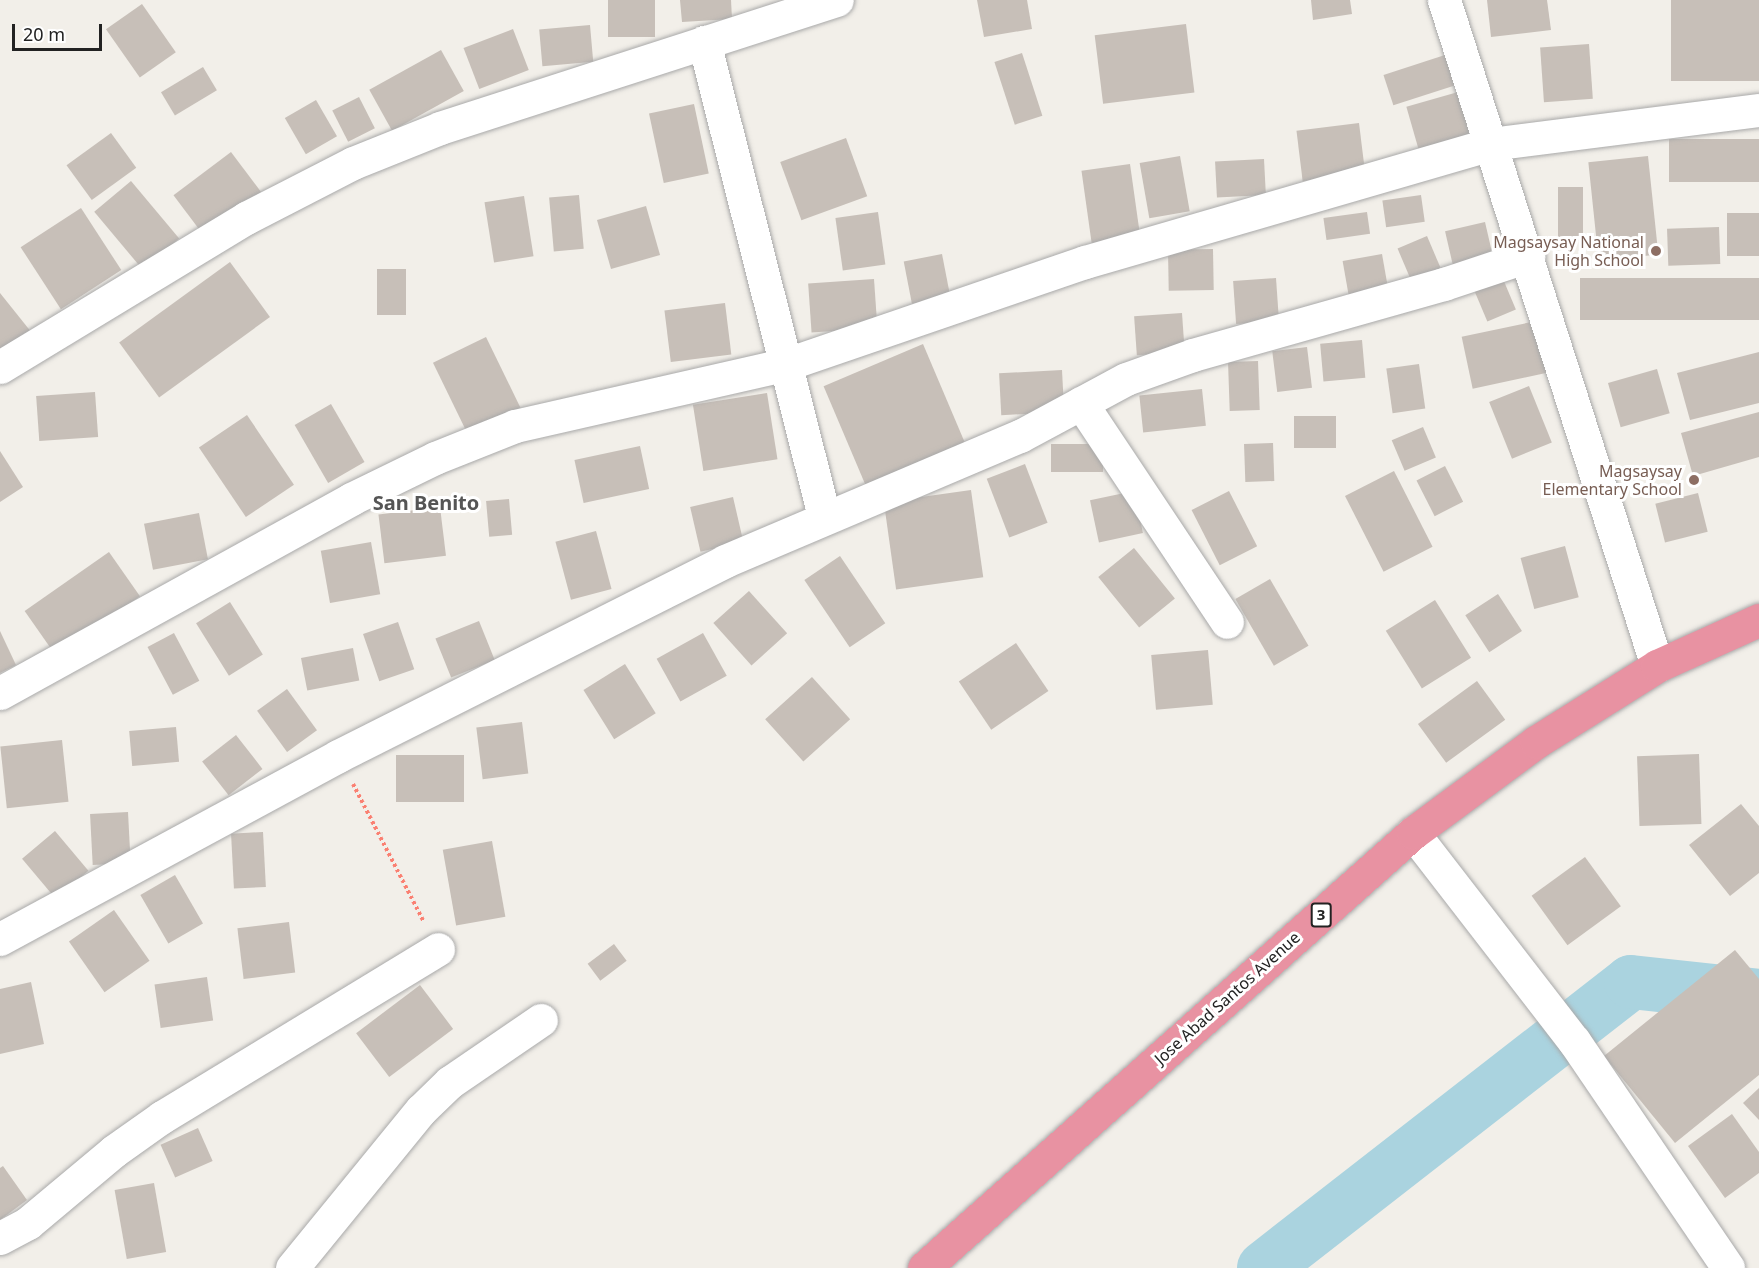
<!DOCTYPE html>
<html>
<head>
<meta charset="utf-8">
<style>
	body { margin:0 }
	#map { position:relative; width:1759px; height:1268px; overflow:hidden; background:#f2efe9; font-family:"Noto Sans",sans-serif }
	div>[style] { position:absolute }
	.river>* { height:54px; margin:-27px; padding:0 27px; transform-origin:27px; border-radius:27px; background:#aad3df }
	.building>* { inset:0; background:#c7bfb8; transform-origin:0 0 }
	.path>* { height:4px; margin-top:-2px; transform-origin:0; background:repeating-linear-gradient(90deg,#fa8072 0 3px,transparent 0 6px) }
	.roads { filter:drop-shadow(0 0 2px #a9a9a9) drop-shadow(0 0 2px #a9a9a9) }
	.minor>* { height:33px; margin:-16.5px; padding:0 16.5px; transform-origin:16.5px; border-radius:16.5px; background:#fff }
	.highway>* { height:33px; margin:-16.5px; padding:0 16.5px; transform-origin:16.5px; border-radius:16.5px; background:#e892a2 }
	.dots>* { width:16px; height:16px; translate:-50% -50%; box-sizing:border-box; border:3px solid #fff; border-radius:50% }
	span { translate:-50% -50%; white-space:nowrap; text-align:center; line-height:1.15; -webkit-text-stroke:6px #fff; paint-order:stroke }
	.shield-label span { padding:2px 4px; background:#fff; border:2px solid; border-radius:4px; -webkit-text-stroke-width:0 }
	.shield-label { font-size:15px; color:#222; font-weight:700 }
	.education-label { font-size:16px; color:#785e54 }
	.right { translate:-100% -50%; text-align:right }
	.street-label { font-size:16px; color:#222 }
	.quarter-label { font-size:20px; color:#555; font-weight:700 }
	.scale { position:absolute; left:12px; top:24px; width:90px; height:27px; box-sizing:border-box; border:3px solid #222; border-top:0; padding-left:8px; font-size:18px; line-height:21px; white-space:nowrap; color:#222; -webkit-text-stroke:4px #fff; paint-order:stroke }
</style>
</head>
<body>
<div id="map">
	<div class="river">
		<i style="left:1264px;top:1268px;width:465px;rotate:-37.9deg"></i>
		<i style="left:1631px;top:982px;width:129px;rotate:6.2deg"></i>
	</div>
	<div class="building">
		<i style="left:608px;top:0;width:47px;height:37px"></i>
		<i style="clip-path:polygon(680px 0,731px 0,732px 19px,682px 22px)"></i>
		<i style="clip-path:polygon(977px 0,1027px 0,1032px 29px,984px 37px)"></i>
		<i style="clip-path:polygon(1311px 0,1350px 0,1352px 14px,1313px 20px)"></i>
		<i style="clip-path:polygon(1487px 0,1547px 0,1551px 30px,1491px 37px)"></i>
		<i style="left:1671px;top:0;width:88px;height:81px"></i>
		<i style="left:142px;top:4px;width:59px;height:44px;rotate:55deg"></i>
		<i style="left:1186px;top:24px;width:69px;height:92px;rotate:83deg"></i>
		<i style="left:590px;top:25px;width:37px;height:51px;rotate:85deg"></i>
		<i style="left:513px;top:29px;width:44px;height:53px;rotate:69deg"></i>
		<i style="left:1589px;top:44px;width:55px;height:49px;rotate:86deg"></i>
		<i style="left:441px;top:50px;width:47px;height:82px;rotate:61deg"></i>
		<i style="left:1022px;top:53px;width:66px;height:29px;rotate:72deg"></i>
		<i style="left:1451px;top:53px;width:32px;height:71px;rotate:72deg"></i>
		<i style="left:203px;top:67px;width:27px;height:49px;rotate:59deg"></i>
		<i style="left:1465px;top:90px;width:44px;height:61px;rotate:74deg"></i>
		<i style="left:359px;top:97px;width:35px;height:30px;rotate:63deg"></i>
		<i style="left:316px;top:100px;width:42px;height:36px;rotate:60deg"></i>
		<i style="left:694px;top:104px;width:71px;height:46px;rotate:78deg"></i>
		<i style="left:1359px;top:123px;width:51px;height:63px;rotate:83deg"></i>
		<i style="left:111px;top:133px;width:43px;height:55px;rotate:54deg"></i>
		<i style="left:846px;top:138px;width:62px;height:70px;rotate:70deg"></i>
		<i style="left:1759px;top:139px;width:43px;height:90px;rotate:90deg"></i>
		<i style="left:231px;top:152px;width:50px;height:72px;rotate:53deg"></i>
		<i style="left:1180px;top:156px;width:56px;height:41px;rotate:80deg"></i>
		<i style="left:1648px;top:156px;width:99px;height:60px;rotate:84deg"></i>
		<i style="left:1264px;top:159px;width:36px;height:49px;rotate:87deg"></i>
		<i style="left:1130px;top:164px;width:73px;height:49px;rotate:82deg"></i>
		<i style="left:131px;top:181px;width:75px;height:48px;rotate:50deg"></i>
		<i style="left:1558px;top:187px;width:25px;height:54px"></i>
		<i style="left:579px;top:195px;width:54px;height:30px;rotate:85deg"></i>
		<i style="left:1421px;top:195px;width:27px;height:39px;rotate:82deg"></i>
		<i style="left:524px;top:196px;width:61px;height:40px;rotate:81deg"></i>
		<i style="left:646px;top:206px;width:51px;height:51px;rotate:74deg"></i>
		<i style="left:81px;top:208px;width:74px;height:72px;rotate:57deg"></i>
		<i style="left:878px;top:212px;width:53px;height:43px;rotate:82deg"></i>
		<i style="left:1367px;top:212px;width:22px;height:44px;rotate:82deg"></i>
		<i style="left:1759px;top:213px;width:43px;height:32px;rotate:90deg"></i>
		<i style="left:1485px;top:222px;width:35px;height:41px;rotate:77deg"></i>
		<i style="left:1719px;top:227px;width:37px;height:52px;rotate:88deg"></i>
		<i style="left:1427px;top:236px;width:46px;height:32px;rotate:67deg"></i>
		<i style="left:1213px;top:249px;width:41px;height:45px;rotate:89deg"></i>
		<i style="left:942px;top:254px;width:43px;height:39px;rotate:79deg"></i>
		<i style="left:1382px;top:254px;width:39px;height:40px;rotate:80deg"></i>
		<i style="left:230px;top:262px;width:68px;height:137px;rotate:54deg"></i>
		<i style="left:377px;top:269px;width:29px;height:46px"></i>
		<i style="left:1276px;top:278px;width:43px;height:43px;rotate:86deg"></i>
		<i style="left:1759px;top:278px;width:42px;height:179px;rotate:90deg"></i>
		<i style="left:874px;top:279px;width:49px;height:66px;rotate:86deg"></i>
		<i style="left:1503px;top:279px;width:33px;height:31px;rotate:67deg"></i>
		<i style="clip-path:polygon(0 293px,32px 333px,0 359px)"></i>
		<i style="left:725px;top:303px;width:52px;height:61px;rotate:83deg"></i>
		<i style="left:1182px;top:313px;width:39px;height:48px;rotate:86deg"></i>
		<i style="left:1536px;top:321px;width:53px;height:76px;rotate:78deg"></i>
		<i style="left:486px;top:337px;width:85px;height:59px;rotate:64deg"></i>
		<i style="left:1362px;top:340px;width:38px;height:42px;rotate:85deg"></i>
		<i style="left:923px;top:344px;width:107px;height:108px;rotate:67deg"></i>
		<i style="left:1307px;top:347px;width:41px;height:35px;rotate:83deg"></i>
		<i style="clip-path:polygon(1759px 352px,1759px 403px,1690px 420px,1677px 373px)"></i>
		<i style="left:1258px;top:361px;width:49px;height:30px;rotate:88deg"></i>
		<i style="left:1419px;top:364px;width:45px;height:33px;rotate:82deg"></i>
		<i style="left:1657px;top:369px;width:46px;height:51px;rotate:74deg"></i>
		<i style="left:1062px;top:370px;width:42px;height:63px;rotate:87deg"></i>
		<i style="left:1529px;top:386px;width:61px;height:43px;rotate:68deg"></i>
		<i style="left:1202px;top:389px;width:37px;height:63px;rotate:84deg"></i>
		<i style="left:95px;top:392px;width:45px;height:59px;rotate:86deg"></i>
		<i style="left:767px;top:393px;width:67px;height:75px;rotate:81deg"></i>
		<i style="left:331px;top:404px;width:67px;height:42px;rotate:60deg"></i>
		<i style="clip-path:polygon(1759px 412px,1759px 457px,1693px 476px,1681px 433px)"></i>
		<i style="left:247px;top:415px;width:84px;height:58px;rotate:56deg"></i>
		<i style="left:1294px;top:416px;width:42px;height:32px"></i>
		<i style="left:1423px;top:427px;width:33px;height:34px;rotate:67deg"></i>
		<i style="left:1273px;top:443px;width:38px;height:29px;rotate:88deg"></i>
		<i style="left:1051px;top:444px;width:52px;height:28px"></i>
		<i style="left:640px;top:446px;width:44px;height:67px;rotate:78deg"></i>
		<i style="clip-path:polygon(0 451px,23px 487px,0 502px)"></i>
		<i style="left:1025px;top:464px;width:63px;height:41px;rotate:69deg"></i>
		<i style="left:1445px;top:466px;width:40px;height:32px;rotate:63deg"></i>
		<i style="left:1394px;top:471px;width:85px;height:55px;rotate:63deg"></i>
		<i style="left:971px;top:490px;width:88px;height:88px;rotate:82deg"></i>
		<i style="left:1134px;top:491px;width:43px;height:45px;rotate:78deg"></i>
		<i style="left:1229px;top:491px;width:62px;height:42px;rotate:63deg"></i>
		<i style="left:1698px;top:493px;width:40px;height:44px;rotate:76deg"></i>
		<i style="left:733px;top:497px;width:46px;height:44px;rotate:77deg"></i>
		<i style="left:509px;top:499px;width:36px;height:23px;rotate:85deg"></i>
		<i style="left:440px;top:507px;width:49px;height:62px;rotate:83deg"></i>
		<i style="left:199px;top:513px;width:47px;height:56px;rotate:79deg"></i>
		<i style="left:596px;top:531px;width:60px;height:42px;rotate:75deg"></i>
		<i style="left:371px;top:542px;width:53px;height:51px;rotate:80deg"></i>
		<i style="left:1565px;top:546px;width:53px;height:46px;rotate:75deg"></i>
		<i style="left:1134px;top:548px;width:65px;height:46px;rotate:51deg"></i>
		<i style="left:109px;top:552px;width:54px;height:103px;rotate:55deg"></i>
		<i style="left:840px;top:556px;width:81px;height:43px;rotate:56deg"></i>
		<i style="left:1270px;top:579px;width:77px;height:40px;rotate:60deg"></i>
		<i style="left:749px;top:591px;width:57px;height:48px;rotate:48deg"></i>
		<i style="left:1498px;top:594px;width:44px;height:39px;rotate:57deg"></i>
		<i style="left:1435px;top:600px;width:68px;height:58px;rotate:58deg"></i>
		<i style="left:230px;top:602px;width:62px;height:40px;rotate:58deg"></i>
		<i style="left:479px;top:621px;width:42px;height:47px;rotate:68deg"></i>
		<i style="left:398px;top:622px;width:50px;height:37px;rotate:71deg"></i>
		<i style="clip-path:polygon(0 631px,16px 665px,0 673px)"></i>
		<i style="left:174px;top:633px;width:54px;height:30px;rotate:62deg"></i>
		<i style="left:703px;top:633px;width:49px;height:53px;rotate:61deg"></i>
		<i style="left:1016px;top:643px;width:58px;height:69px;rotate:56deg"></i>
		<i style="left:353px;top:648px;width:33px;height:53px;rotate:79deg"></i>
		<i style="left:1208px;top:650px;width:55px;height:57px;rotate:85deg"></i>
		<i style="left:625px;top:664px;width:58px;height:49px;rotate:58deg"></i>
		<i style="left:812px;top:677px;width:57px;height:63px;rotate:48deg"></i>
		<i style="left:1477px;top:681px;width:48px;height:73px;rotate:54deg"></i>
		<i style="left:287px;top:689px;width:51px;height:37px;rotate:54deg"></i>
		<i style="left:522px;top:722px;width:52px;height:46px;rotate:83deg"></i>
		<i style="left:176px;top:727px;width:35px;height:47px;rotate:85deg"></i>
		<i style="left:236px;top:735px;width:43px;height:43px;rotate:52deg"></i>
		<i style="left:62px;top:740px;width:62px;height:62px;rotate:84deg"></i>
		<i style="left:1699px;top:754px;width:70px;height:62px;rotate:88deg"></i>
		<i style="left:464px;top:755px;width:47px;height:68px;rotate:90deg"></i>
		<i style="clip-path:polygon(1741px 804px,1759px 826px,1759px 873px,1730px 896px,1689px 845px)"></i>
		<i style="left:128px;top:812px;width:51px;height:38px;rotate:87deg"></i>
		<i style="left:55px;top:831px;width:52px;height:43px;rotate:50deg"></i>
		<i style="left:263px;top:832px;width:55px;height:32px;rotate:87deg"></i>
		<i style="left:492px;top:841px;width:77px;height:50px;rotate:80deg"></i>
		<i style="left:1585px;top:857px;width:61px;height:66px;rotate:54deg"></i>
		<i style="left:175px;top:875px;width:56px;height:40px;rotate:60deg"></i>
		<i style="left:114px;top:910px;width:62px;height:55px;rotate:55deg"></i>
		<i style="left:289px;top:922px;width:51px;height:52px;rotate:83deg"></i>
		<i style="left:614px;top:944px;width:21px;height:33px;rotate:53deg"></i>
		<i style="clip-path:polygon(1735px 950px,1759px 979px,1759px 1075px,1675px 1143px,1604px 1056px)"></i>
		<i style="left:207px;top:977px;width:44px;height:53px;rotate:82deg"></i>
		<i style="clip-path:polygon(31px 982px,44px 1044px,0 1054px,0 989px)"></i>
		<i style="left:420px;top:985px;width:55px;height:80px;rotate:53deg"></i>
		<i style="clip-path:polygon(1759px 1088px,1759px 1120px,1743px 1103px)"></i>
		<i style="clip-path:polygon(1732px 1114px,1759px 1152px,1759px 1173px,1725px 1198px,1688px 1146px)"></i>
		<i style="left:198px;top:1128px;width:36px;height:41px;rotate:66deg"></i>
		<i style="clip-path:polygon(3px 1166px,27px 1200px,0 1220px,0 1168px)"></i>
		<i style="left:154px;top:1183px;width:70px;height:40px;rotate:80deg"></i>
	</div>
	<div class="path">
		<i style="left:353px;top:784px;width:155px;rotate:62.8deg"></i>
	</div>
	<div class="roads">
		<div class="minor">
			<i style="left:1444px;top:0;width:699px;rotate:72.26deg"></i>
			<i style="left:704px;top:42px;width:489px;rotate:75.8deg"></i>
			<i style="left:0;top:367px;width:288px;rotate:-31.2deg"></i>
			<i style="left:246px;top:218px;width:120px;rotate:-27.2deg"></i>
			<i style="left:353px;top:163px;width:94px;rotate:-21.9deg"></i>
			<i style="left:440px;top:128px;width:417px;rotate:-17.9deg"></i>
			<i style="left:1081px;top:403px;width:263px;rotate:56.3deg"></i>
			<i style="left:0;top:693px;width:401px;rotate:-28.9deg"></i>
			<i style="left:351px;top:499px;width:93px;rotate:-26deg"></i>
			<i style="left:435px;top:458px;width:86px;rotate:-21.8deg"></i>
			<i style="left:515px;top:426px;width:276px;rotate:-12.8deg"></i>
			<i style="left:784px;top:365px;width:318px;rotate:-18.9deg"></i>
			<i style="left:1085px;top:262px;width:422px;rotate:-16.2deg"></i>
			<i style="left:1490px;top:144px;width:271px;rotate:-7.2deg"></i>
			<i style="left:1413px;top:833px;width:263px;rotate:52.3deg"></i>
			<i style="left:1574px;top:1041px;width:274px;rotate:55.8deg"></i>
			<i style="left:0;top:939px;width:384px;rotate:-28.4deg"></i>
			<i style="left:338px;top:756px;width:433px;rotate:-26.7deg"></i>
			<i style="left:725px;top:561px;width:320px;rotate:-23deg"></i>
			<i style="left:1020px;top:436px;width:120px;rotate:-28.3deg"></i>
			<i style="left:1126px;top:379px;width:71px;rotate:-19.7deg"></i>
			<i style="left:1193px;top:355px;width:261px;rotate:-15.8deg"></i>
			<i style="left:1444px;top:284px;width:89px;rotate:-18.4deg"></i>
			<i style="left:0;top:1238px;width:32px;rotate:-28deg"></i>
			<i style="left:28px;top:1223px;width:112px;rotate:-39.9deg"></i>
			<i style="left:114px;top:1151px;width:59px;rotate:-35.3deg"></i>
			<i style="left:162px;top:1117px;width:323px;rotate:-31.3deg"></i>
			<i style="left:292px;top:1268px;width:204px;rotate:-50.8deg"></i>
			<i style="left:421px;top:1110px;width:40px;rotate:-44deg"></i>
			<i style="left:450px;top:1082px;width:110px;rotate:-34.3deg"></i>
		</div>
		<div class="highway">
			<i style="left:924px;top:1268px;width:654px;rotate:-41.66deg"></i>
			<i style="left:1413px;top:833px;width:153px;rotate:-36.5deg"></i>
			<i style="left:1536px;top:742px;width:143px;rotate:-32.1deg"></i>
			<i style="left:1657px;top:666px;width:112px;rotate:-24.3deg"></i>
		</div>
	</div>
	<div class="dots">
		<i style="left:1656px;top:251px;background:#8d6e63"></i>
		<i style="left:1694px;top:480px;background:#8d6e63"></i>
	</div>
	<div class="shield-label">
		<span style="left:1321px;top:915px">3</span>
	</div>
	<div class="education-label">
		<span class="right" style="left:1644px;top:251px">Magsaysay National<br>High School</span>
		<span class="right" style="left:1682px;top:480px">Magsaysay<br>Elementary School</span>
	</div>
	<div class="street-label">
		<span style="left:1227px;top:998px;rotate:-42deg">Jose Abad Santos Avenue</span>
	</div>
	<div class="quarter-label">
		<span style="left:426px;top:502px">San Benito</span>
	</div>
	<div class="scale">20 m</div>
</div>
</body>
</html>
